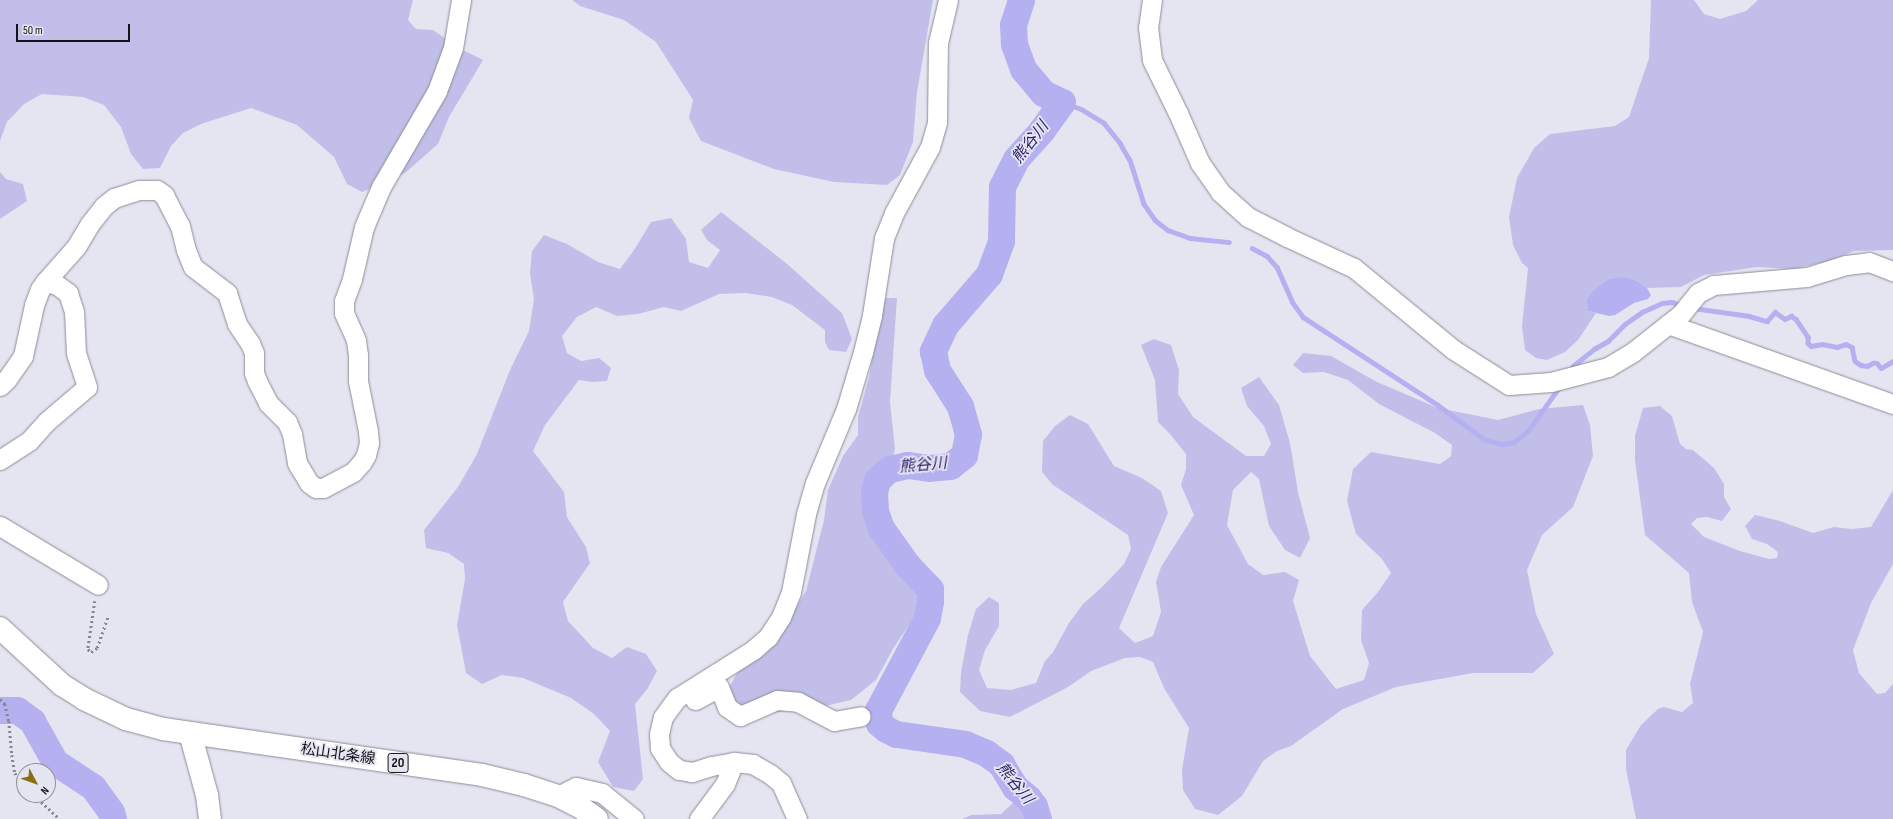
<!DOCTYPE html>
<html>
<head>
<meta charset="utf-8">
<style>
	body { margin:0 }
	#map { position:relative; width:1893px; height:819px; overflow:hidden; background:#e5e5f2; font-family:"Sofia Sans Condensed","Noto Sans JP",sans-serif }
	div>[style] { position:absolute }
	.green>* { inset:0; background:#c1bfe9 }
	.water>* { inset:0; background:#b5b1f1 }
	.stream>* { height:4.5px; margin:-2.25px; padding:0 2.25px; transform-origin:2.25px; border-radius:2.25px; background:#b5b1f1 }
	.river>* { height:27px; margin:-13.5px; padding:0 13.5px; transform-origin:13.5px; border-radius:13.5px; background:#b5b1f1 }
	.path>* { height:2.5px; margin-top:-1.25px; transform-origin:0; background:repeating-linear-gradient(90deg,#85858d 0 2px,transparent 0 5px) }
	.roads { filter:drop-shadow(0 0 1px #8c8c98) drop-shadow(0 0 1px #8c8c98) }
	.minor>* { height:19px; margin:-9.5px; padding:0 9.5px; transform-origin:9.5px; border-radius:9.5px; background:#fff }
	.major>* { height:22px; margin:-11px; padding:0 11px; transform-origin:11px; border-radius:11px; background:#fff }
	span { translate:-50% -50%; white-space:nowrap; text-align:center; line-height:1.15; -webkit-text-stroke:3.5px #e5e5f2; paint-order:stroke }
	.shield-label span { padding:1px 3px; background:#e5e5f2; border:1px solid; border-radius:3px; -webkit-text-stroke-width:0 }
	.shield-label { font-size:14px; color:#141418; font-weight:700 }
	.street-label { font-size:15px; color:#141418 }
	.water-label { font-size:16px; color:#312169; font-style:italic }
	.north { position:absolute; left:16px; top:763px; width:40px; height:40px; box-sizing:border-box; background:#e5e5f2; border:1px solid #91919b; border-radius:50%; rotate:131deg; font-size:11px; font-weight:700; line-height:16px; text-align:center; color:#141418 }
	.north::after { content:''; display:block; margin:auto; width:14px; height:18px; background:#8b6e0f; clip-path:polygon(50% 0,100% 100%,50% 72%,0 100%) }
	.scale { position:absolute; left:16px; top:24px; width:114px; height:18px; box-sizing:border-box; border:2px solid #141418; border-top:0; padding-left:5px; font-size:12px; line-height:14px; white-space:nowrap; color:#141418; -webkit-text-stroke:3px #e5e5f2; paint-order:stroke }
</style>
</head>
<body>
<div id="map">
	<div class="green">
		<i style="clip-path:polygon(0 0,413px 0,408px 20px,416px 29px,433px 30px,459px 48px,483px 60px,449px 117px,438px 144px,405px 173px,362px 192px,347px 184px,334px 157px,297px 125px,251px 108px,201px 124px,183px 133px,171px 146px,160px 168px,143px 169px,131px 154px,121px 127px,104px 105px,83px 97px,42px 94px,24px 104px,7px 122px,0 141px)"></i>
		<i style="clip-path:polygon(572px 0,933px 0,917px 92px,913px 142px,900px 175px,887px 185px,834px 182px,774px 169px,701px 141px,689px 118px,693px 100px,656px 42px,624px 20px,580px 6px)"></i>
		<i style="clip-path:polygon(1651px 0,1694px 0,1704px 14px,1720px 19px,1746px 11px,1758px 0,1893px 0,1893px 250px,1854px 251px,1829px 261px,1793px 269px,1757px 267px,1704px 275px,1681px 287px,1647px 288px,1637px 281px,1625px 277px,1588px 311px,1596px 313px,1578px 340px,1565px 352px,1547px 360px,1536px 358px,1525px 350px,1522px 326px,1528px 268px,1522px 263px,1513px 245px,1509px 217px,1517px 178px,1534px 148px,1550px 134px,1615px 126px,1629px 117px,1649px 58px)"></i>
		<i style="clip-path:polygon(0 172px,6px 179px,23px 184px,27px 201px,0 219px)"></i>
		<i style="clip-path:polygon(721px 212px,786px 263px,842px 313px,852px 339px,846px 352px,829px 350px,825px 342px,825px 330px,792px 305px,772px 297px,745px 293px,719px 294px,681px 311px,664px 307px,638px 314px,617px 316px,596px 307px,577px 317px,562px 336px,567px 353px,581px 361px,599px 358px,611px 368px,607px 381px,592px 382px,579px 380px,545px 425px,533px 451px,564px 492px,567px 517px,586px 547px,590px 563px,563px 602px,568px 621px,593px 648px,612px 658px,627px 647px,646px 654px,657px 671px,648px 688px,635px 704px,643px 779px,634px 791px,613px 787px,598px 762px,610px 731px,594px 714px,571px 698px,523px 678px,502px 675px,482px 684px,466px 673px,457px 625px,465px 579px,464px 564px,448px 553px,426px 548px,424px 530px,458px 487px,477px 454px,510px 370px,529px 331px,534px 299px,530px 274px,532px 251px,544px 235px,567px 244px,598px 262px,620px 269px,634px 250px,651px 222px,671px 218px,686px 239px,689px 262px,708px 268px,720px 250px,707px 240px,701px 230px)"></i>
		<i style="clip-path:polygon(886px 298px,897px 298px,890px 402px,895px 449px,886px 485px,884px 510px,897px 548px,920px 587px,918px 611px,893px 649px,876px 680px,851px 700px,816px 708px,763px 714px,743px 711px,732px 700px,728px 690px,737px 673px,764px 655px,784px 627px,806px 591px,824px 520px,828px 490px,843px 456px,858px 435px,858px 417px,869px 377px,880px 313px)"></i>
		<i style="clip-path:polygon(1154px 339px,1171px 345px,1179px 370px,1178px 394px,1193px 417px,1246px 456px,1264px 456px,1271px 444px,1264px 426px,1247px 406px,1241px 388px,1259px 377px,1279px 405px,1290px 443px,1298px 492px,1310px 538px,1300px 558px,1285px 550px,1269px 526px,1259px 479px,1251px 472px,1233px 490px,1227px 525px,1248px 564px,1263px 575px,1285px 572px,1299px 580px,1293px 601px,1310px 656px,1336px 689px,1364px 680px,1369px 663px,1361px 640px,1362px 610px,1378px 592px,1391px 573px,1382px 559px,1356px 534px,1347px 501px,1353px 469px,1371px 452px,1440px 464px,1451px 456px,1452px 445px,1435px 433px,1379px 404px,1348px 380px,1324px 372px,1303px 373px,1293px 365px,1303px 353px,1331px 356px,1377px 382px,1438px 408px,1498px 420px,1539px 409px,1583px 405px,1590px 425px,1593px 456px,1573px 507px,1542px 535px,1527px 570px,1536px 614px,1554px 654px,1533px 673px,1473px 673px,1396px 687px,1343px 709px,1291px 746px,1277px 751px,1263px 761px,1242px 796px,1218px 815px,1195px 809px,1183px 790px,1182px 770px,1189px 728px,1164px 688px,1153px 662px,1140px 657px,1125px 658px,1091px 671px,1068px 687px,1010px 717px,980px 711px,960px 692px,961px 672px,968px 635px,976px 609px,989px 597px,999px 603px,999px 626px,985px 650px,979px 670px,987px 688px,1011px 690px,1036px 683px,1045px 661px,1053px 652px,1069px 623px,1083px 604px,1102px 587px,1124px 564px,1131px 549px,1128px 535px,1053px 485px,1042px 472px,1043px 441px,1055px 426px,1070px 415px,1088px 424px,1114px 466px,1142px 478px,1161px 491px,1168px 513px,1119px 628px,1135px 643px,1153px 636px,1161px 612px,1156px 582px,1161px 567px,1194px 515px,1181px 485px,1186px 469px,1186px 454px,1170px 434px,1158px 422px,1155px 380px,1141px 345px)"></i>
		<i style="clip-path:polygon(1660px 406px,1672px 416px,1680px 444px,1686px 449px,1693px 450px,1714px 468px,1724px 484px,1724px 497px,1731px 509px,1722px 521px,1707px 517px,1697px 518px,1691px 524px,1704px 537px,1740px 551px,1769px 559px,1777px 558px,1778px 552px,1767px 544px,1752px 539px,1745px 526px,1755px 515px,1780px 521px,1813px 533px,1834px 527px,1851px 529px,1871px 527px,1893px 490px,1893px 564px,1871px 603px,1853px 650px,1859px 673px,1877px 694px,1885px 693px,1893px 684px,1893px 819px,1636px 819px,1626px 769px,1626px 750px,1641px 725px,1658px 709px,1664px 707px,1682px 712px,1693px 703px,1690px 684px,1703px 632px,1692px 602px,1689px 573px,1645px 535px,1635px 460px,1635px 436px,1643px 408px)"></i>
		<i style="clip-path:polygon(1027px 797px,1050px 819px,962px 819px,971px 815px,1001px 814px,1014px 802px)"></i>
	</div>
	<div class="water">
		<i style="clip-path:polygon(1625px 277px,1637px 281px,1647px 288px,1651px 295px,1648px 299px,1634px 303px,1615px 315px,1609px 316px,1588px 311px,1587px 299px,1594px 290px,1609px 279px)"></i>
	</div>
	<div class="stream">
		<i style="left:1062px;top:102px;width:20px;rotate:20deg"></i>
		<i style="left:1081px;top:109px;width:27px;rotate:31deg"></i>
		<i style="left:1104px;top:123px;width:26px;rotate:51deg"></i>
		<i style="left:1120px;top:143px;width:20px;rotate:60deg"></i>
		<i style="left:1130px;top:160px;width:46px;rotate:72.3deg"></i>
		<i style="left:1144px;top:204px;width:19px;rotate:55deg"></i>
		<i style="left:1155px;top:220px;width:16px;rotate:38deg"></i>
		<i style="left:1168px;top:230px;width:23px;rotate:20deg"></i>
		<i style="left:1190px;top:238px;width:39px;rotate:6deg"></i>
		<i style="left:1252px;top:248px;width:17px;rotate:28deg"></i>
		<i style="left:1267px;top:256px;width:15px;rotate:48deg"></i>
		<i style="left:1277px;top:267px;width:39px;rotate:66deg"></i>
		<i style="left:1293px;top:303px;width:17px;rotate:54deg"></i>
		<i style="left:1303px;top:317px;width:161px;rotate:33.1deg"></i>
		<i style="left:1438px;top:405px;width:57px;rotate:36.5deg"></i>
		<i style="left:1484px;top:439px;width:19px;rotate:16deg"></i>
		<i style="left:1502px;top:444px;width:12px;rotate:-9deg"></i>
		<i style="left:1514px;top:442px;width:18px;rotate:-38deg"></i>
		<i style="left:1528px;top:431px;width:55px;rotate:-54.6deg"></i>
		<i style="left:1693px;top:308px;width:57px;rotate:8.1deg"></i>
		<i style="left:1749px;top:316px;width:19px;rotate:16deg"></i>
		<i style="left:1767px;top:321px;width:12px;rotate:-48deg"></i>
		<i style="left:1775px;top:312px;width:12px;rotate:35deg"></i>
		<i style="left:1785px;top:319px;width:7px;rotate:-27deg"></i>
		<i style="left:1791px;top:316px;width:6px;rotate:31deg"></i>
		<i style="left:1796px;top:319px;width:22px;rotate:56deg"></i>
		<i style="left:1808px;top:337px;width:6px;rotate:90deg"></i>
		<i style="left:1808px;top:343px;width:4px;rotate:45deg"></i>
		<i style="left:1811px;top:346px;width:11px;rotate:-10deg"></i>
		<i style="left:1822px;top:344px;width:15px;rotate:11deg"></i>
		<i style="left:1837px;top:347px;width:9px;rotate:-18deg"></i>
		<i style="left:1846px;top:344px;width:7px;rotate:27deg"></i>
		<i style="left:1852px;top:347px;width:14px;rotate:78deg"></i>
		<i style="left:1855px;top:361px;width:7px;rotate:34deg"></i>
		<i style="left:1861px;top:365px;width:6px;rotate:9deg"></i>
		<i style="left:1867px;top:366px;width:7px;rotate:-27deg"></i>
		<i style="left:1873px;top:363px;width:4px"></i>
		<i style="left:1877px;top:363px;width:6px;rotate:51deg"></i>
		<i style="left:1881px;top:368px;width:14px;rotate:-30deg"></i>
		<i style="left:1569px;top:372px;width:7px;rotate:-56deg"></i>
		<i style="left:1573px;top:366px;width:27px;rotate:-39deg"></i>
		<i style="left:1594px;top:349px;width:16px;rotate:-30deg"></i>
		<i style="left:1608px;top:341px;width:24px;rotate:-45deg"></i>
		<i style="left:1625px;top:324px;width:21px;rotate:-35deg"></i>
		<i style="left:1642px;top:312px;width:22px;rotate:-24deg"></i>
		<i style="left:1662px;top:303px;width:10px;rotate:-6deg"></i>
		<i style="left:1672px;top:302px;width:10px;rotate:17deg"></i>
	</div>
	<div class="river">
		<i style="left:1021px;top:0;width:26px;rotate:108deg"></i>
		<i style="left:1013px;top:25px;width:19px;rotate:87deg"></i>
		<i style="left:1014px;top:44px;width:27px;rotate:70deg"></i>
		<i style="left:1023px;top:69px;width:31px;rotate:50deg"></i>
		<i style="left:1043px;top:93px;width:21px;rotate:25deg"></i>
		<i style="left:1062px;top:102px;width:34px;rotate:126deg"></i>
		<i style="left:1042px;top:130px;width:39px;rotate:132deg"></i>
		<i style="left:1016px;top:159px;width:31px;rotate:117deg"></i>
		<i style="left:1002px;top:187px;width:54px;rotate:91.1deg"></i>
		<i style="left:1001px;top:241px;width:35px;rotate:110deg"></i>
		<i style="left:989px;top:274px;width:67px;rotate:130.8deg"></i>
		<i style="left:945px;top:325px;width:29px;rotate:115deg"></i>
		<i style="left:933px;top:351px;width:19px;rotate:78deg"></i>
		<i style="left:937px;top:370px;width:43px;rotate:57.4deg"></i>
		<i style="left:960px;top:406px;width:29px;rotate:74deg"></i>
		<i style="left:968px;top:434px;width:21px;rotate:101deg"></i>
		<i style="left:964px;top:455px;width:18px;rotate:142deg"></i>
		<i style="left:950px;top:466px;width:21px;rotate:175deg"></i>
		<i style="left:929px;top:468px;width:22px;rotate:-172deg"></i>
		<i style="left:907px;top:465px;width:18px;rotate:167deg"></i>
		<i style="left:889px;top:469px;width:16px;rotate:137deg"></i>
		<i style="left:877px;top:480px;width:12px;rotate:104deg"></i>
		<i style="left:874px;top:492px;width:19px;rotate:87deg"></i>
		<i style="left:875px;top:511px;width:18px;rotate:71deg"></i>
		<i style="left:881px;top:528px;width:47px;rotate:54.6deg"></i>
		<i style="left:908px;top:566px;width:32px;rotate:46deg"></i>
		<i style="left:930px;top:589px;width:12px;rotate:90deg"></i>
		<i style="left:930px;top:601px;width:17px;rotate:100deg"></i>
		<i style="left:927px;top:618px;width:104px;rotate:118deg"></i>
		<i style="left:878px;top:710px;width:13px;rotate:86deg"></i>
		<i style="left:879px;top:723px;width:9px;rotate:41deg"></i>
		<i style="left:886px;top:729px;width:11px;rotate:27deg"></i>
		<i style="left:896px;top:734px;width:70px;rotate:8.2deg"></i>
		<i style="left:965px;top:744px;width:23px;rotate:23deg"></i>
		<i style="left:986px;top:753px;width:19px;rotate:36deg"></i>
		<i style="left:1001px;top:764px;width:27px;rotate:59deg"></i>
		<i style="left:1015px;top:787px;width:17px;rotate:40deg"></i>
		<i style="left:1028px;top:798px;width:10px;rotate:53deg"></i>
		<i style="left:1034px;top:806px;width:14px;rotate:73deg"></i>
		<i style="left:0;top:710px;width:17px"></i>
		<i style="left:17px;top:710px;width:19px;rotate:36deg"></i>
		<i style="left:32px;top:721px;width:47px;rotate:60.7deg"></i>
		<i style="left:55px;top:762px;width:45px;rotate:33.3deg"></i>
		<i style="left:93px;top:787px;width:31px;rotate:54deg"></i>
		<i style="left:111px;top:812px;width:7px;rotate:74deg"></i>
	</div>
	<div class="path">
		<i style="left:95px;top:601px;width:49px;rotate:98.3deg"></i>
		<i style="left:88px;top:649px;width:4px;rotate:45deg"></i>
		<i style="left:91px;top:652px;width:7px;rotate:-34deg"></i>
		<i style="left:97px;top:648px;width:34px;rotate:-71deg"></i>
		<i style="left:0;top:699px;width:7px;rotate:45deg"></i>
		<i style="left:5px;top:704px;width:17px;rotate:77deg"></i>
		<i style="left:9px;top:721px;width:34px;rotate:85deg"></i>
		<i style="left:12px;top:755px;width:18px;rotate:81deg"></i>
		<i style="left:15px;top:773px;width:16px;rotate:55deg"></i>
		<i style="left:34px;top:795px;width:35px;rotate:43deg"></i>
	</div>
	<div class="roads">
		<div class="minor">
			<i style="left:1152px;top:0;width:27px;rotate:98deg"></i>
			<i style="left:1148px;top:27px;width:33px;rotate:83deg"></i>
			<i style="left:1152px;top:60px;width:59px;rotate:63.9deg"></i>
			<i style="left:1178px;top:113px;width:55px;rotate:66.3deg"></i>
			<i style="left:1200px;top:163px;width:35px;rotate:55deg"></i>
			<i style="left:1220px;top:192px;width:38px;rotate:42deg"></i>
			<i style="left:1248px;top:217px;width:44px;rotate:27.1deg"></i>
			<i style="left:1287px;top:237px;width:74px;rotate:24.8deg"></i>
			<i style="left:1354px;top:268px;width:129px;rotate:39.4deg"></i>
			<i style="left:1454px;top:350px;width:65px;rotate:32.5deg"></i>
			<i style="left:1509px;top:385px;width:42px;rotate:-4.1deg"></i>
			<i style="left:1551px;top:382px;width:59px;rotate:-14.7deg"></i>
			<i style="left:1608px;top:367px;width:29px;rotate:-31deg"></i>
			<i style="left:1633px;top:352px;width:61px;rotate:-38.4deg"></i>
			<i style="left:1681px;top:314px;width:27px;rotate:-51deg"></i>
			<i style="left:1698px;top:293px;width:18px;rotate:-27deg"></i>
			<i style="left:1714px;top:285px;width:93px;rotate:-4.9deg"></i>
			<i style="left:1807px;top:277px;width:41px;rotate:-17.1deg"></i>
			<i style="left:1846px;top:265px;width:23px;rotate:-7deg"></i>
			<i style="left:1869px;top:262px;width:26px;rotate:21deg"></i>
			<i style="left:45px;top:282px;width:47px;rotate:-48.5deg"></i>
			<i style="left:76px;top:247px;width:26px;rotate:-59deg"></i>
			<i style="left:89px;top:225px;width:24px;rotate:-52deg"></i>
			<i style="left:104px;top:206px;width:13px;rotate:-39deg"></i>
			<i style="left:114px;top:198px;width:26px;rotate:-18deg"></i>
			<i style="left:139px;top:190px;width:18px"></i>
			<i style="left:157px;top:190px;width:9px;rotate:36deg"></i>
			<i style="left:164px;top:195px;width:35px;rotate:63deg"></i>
			<i style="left:180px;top:226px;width:25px;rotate:76deg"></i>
			<i style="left:186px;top:250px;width:18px;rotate:68deg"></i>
			<i style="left:193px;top:267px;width:43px;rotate:37.4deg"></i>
			<i style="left:227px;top:293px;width:33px;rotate:72deg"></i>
			<i style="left:237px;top:324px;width:23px;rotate:56deg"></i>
			<i style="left:250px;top:343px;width:11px;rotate:68deg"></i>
			<i style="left:254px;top:353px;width:20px;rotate:90deg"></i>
			<i style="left:254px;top:373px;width:9px;rotate:69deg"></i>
			<i style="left:257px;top:381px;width:25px;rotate:63deg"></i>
			<i style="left:268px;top:403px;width:27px;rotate:45deg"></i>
			<i style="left:287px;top:422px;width:13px;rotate:67deg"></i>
			<i style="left:292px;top:434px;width:29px;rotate:80deg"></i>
			<i style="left:297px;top:463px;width:23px;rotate:59deg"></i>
			<i style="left:309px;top:483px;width:9px;rotate:36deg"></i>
			<i style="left:316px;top:488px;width:7px"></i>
			<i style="left:323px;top:488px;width:34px;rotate:-28deg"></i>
			<i style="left:353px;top:472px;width:13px;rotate:-48deg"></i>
			<i style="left:362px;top:462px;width:8px;rotate:-60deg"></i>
			<i style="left:366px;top:455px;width:12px;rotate:-76deg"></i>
			<i style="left:369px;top:443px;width:12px;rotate:-95deg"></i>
			<i style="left:368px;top:431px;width:51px;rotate:-101.3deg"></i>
			<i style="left:358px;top:381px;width:26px;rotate:-90deg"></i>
			<i style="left:358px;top:355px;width:15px;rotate:-98deg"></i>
			<i style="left:356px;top:340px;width:30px;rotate:-114deg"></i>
			<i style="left:344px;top:313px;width:12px;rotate:-90deg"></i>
			<i style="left:344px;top:301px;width:23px;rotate:-70deg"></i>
			<i style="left:352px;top:279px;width:53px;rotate:-77deg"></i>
			<i style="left:364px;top:227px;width:43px;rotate:-67deg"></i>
			<i style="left:381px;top:187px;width:111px;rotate:-59.7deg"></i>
			<i style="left:437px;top:91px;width:46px;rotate:-69.6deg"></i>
			<i style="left:453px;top:48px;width:49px;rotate:-80.5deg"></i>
			<i style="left:1668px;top:324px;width:239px;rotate:19.6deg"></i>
			<i style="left:0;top:386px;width:10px;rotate:-45deg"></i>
			<i style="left:7px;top:379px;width:28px;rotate:-55deg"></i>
			<i style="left:23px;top:356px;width:52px;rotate:-77.8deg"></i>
			<i style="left:34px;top:305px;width:17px;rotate:-69deg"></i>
			<i style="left:40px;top:289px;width:9px;rotate:-54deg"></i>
			<i style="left:45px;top:282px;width:12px;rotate:14deg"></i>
			<i style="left:57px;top:285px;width:14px;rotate:36deg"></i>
			<i style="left:68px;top:293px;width:19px;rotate:72deg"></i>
			<i style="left:74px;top:311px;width:42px;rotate:87.3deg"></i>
			<i style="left:76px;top:353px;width:36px;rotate:72deg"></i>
			<i style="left:87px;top:387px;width:52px;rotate:139.6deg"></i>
			<i style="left:47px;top:421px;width:27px;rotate:132deg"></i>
			<i style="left:29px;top:441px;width:35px;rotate:147deg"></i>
			<i style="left:0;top:526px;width:114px;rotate:31deg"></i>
			<i style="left:695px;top:700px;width:27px;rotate:-28deg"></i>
			<i style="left:719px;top:687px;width:22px;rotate:68deg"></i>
			<i style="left:727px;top:707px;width:16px;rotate:35deg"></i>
			<i style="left:740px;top:716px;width:40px;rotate:-23.4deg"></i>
			<i style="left:777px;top:700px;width:21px;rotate:5deg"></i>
			<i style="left:798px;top:702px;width:41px;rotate:27.8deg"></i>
			<i style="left:834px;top:721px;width:27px;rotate:-10deg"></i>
			<i style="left:558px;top:796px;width:20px;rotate:-27deg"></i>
			<i style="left:576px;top:787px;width:27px;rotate:13deg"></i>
			<i style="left:602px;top:793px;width:41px;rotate:39.1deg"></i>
			<i style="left:699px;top:819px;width:44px;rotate:-53.4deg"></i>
			<i style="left:725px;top:784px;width:24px;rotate:-68deg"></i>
			<i style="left:797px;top:819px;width:39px;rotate:-114deg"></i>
			<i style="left:781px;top:783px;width:14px;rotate:-141deg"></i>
			<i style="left:770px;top:774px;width:20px;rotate:-150deg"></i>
			<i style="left:753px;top:764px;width:19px;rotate:-174deg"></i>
			<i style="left:734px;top:762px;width:23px;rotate:170deg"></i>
			<i style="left:711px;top:766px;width:20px;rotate:162deg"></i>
			<i style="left:692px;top:772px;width:13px;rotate:-171deg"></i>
			<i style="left:679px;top:770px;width:13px;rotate:-141deg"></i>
			<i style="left:669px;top:762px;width:17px;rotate:-123deg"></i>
			<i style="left:660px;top:748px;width:14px;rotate:-94deg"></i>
			<i style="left:659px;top:734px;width:17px;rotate:-77deg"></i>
			<i style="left:663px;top:717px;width:24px;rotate:-54deg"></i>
			<i style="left:677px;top:698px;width:90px;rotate:-32.3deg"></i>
			<i style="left:753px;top:650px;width:20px;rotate:-41deg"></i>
			<i style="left:768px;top:637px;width:24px;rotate:-57deg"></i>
			<i style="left:781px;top:617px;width:27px;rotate:-68deg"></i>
			<i style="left:791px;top:592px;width:79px;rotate:-79.1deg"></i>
			<i style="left:806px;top:514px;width:32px;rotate:-74deg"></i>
			<i style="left:815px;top:483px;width:80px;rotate:-67.3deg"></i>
			<i style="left:846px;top:409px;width:59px;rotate:-73.4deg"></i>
			<i style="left:863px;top:352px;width:38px;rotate:-76deg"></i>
			<i style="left:872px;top:315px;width:78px;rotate:-81.1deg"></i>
			<i style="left:884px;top:238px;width:27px;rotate:-68deg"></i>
			<i style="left:894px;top:213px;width:75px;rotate:-61.4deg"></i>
			<i style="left:930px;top:147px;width:26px;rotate:-74deg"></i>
			<i style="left:937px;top:122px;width:79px;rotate:-89.3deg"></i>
			<i style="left:938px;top:43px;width:44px;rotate:-76.9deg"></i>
		</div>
		<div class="major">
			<i style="left:0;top:628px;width:84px;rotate:42.6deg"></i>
			<i style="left:62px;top:685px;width:26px;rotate:32deg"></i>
			<i style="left:84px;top:699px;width:47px;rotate:25.5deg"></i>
			<i style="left:126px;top:719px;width:38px;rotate:15deg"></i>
			<i style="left:163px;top:729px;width:322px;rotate:8.2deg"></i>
			<i style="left:482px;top:775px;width:43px;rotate:13.4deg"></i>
			<i style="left:524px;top:785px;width:36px;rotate:18deg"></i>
			<i style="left:558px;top:796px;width:28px;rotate:27deg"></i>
			<i style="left:583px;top:809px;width:17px;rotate:36deg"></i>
			<i style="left:190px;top:733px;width:64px;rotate:74.7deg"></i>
			<i style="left:207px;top:795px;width:24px;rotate:83deg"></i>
		</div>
	</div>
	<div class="shield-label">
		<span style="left:398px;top:763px">20</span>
	</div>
	<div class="street-label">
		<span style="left:338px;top:754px;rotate:8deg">松山北条線</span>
	</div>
	<div class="water-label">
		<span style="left:1031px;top:143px;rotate:-52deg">熊谷川</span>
		<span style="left:923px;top:466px;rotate:-5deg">熊谷川</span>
		<span style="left:1014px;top:784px;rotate:51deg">熊谷川</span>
	</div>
	<div class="north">N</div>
	<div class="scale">50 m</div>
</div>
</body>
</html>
